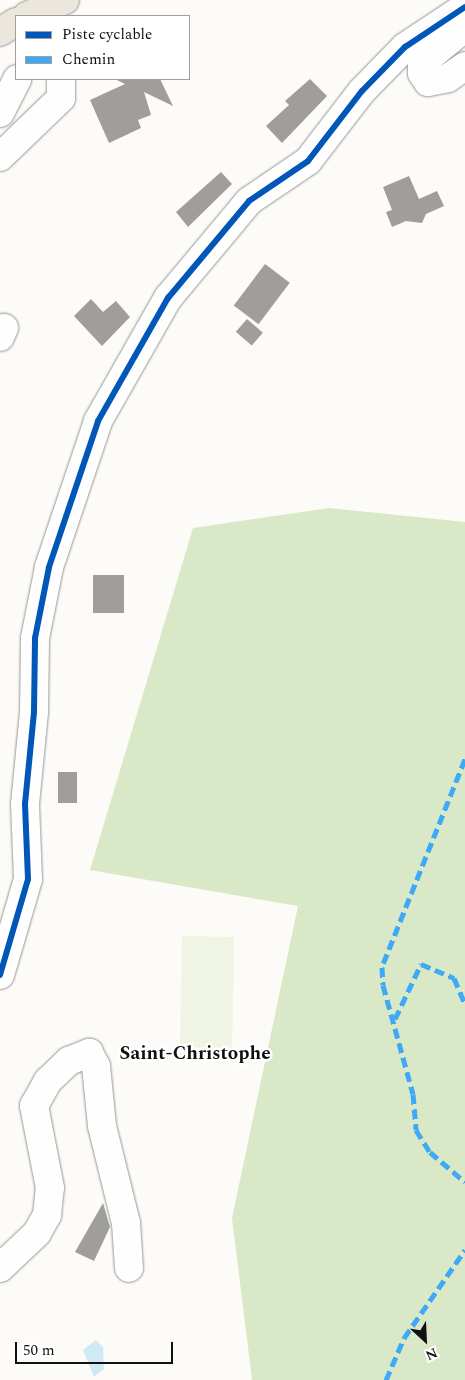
<!DOCTYPE html>
<html>
<head>
<meta charset="utf-8">
<style>
	body { margin:0 }
	#map { position:relative; width:465px; height:1380px; overflow:hidden; background:#fcfbf7; font-family:Spectral,serif }
	div>[style] { position:absolute }
	.forest>* { inset:0; background:#d9e8c7 }
	.pitch>* { inset:0; background:#f0f4e2; transform-origin:0 0 }
	.water>* { inset:0; background:#cfeaf4 }
	.building>* { inset:0; background:#a09e9c; transform-origin:0 0 }
	.roads { filter:drop-shadow(0 0 1px #969694) drop-shadow(0 0 1px #969694) }
	.minor>* { height:28px; margin:-14px; padding:0 14px; transform-origin:14px; border-radius:14px; background:#fffefe }
	.major>* { height:28px; margin:-14px; padding:0 14px; transform-origin:14px; border-radius:14px; background:#ece7dc }
	.quiet>* { height:5px; margin-top:-2.5px; transform-origin:0; background:repeating-linear-gradient(90deg,#3fa9f5 0 10px,transparent 0 15px) }
	.cycleway>* { height:6px; margin:-3px; padding:0 3px; transform-origin:3px; border-radius:3px; background:#0057b8 }
	span { translate:-50% -50%; white-space:nowrap; text-align:center; line-height:1.15; -webkit-text-stroke:5px #fff; paint-order:stroke }
	.neighbourhood-label { font-size:19px; color:#101010; font-weight:700 }
	.legend { position:absolute; left:15px; top:15px; width:175px; height:65px; box-sizing:border-box; background:#fff; border:1px solid #9f9f9f; margin:0; padding:6px 9px; list-style:none; font-size:15px; color:#101010 }
	.legend li { display:flex; align-items:center; gap:10px; height:25px }
	.legend b { width:25px; border:1px solid #9f9f9f }
	.north { position:absolute; left:400px; top:1315px; width:50px; height:50px; -webkit-text-stroke:4px #fff; paint-order:stroke; rotate:155deg; font-size:14px; font-weight:700; line-height:20px; text-align:center; color:#101010 }
	.north::after { content:''; display:block; margin:auto; width:18px; height:22px; background:#101010; clip-path:polygon(50% 0,100% 100%,50% 72%,0 100%) }
	.scale { position:absolute; left:15px; top:1342px; width:158px; height:22px; box-sizing:border-box; border:2px solid #101010; border-top:0; padding-left:6px; font-size:15px; line-height:18px; white-space:nowrap; color:#101010; -webkit-text-stroke:4px #fff; paint-order:stroke }
</style>
</head>
<body>
<div id="map">
	<div class="forest">
		<i style="clip-path:polygon(329px 508px,465px 522px,465px 1380px,252px 1380px,232px 1218px,298px 906px,90px 870px,193px 528px)"></i>
	</div>
	<div class="pitch">
		<i style="left:182px;top:936px;width:52px;height:111px;rotate:1deg"></i>
	</div>
	<div class="water">
		<i style="clip-path:polygon(96px 1340px,103px 1347px,104px 1369px,94px 1377px,83px 1350px)"></i>
	</div>
	<div class="building">
		<i style="clip-path:polygon(115px 79px,160px 79px,173px 106px,144px 92px,151px 115px,138px 120px,141px 128px,109px 143px,90px 100px,125px 84px)"></i>
		<i style="clip-path:polygon(310px 79px,327px 96px,282px 143px,266px 126px,289px 105px,285px 101px)"></i>
		<i style="clip-path:polygon(221px 172px,232px 184px,188px 227px,176px 212px)"></i>
		<i style="clip-path:polygon(409px 176px,419px 199px,437px 191px,444px 206px,426px 214px,422px 223px,406px 221px,392px 227px,386px 212px,392px 210px,383px 187px)"></i>
		<i style="left:265px;top:264px;width:31px;height:52px;rotate:37deg"></i>
		<i style="clip-path:polygon(91px 299px,103px 312px,116px 301px,130px 317px,102px 346px,74px 316px)"></i>
		<i style="left:247px;top:319px;width:21px;height:17px;rotate:41deg"></i>
		<i style="left:93px;top:575px;width:31px;height:38px"></i>
		<i style="left:58px;top:772px;width:19px;height:31px"></i>
		<i style="clip-path:polygon(103px 1203px,110px 1227px,94px 1261px,75px 1252px)"></i>
	</div>
	<div class="roads">
		<div class="minor">
			<i style="left:462px;top:30px;width:52px;rotate:140.5deg"></i>
			<i style="left:422px;top:63px;width:10px;rotate:90deg"></i>
			<i style="left:422px;top:73px;width:11px;rotate:56deg"></i>
			<i style="left:428px;top:82px;width:20px;rotate:-11deg"></i>
			<i style="left:448px;top:78px;width:21px;rotate:-35deg"></i>
			<i style="left:0;top:113px;width:38px;rotate:-63deg"></i>
			<i style="left:0;top:157px;width:85px;rotate:-44deg"></i>
			<i style="left:61px;top:98px;width:19px;rotate:-90deg"></i>
			<i style="left:0;top:337px;width:10px;rotate:-66deg"></i>
			<i style="left:0;top:975px;width:100px;rotate:-73.7deg"></i>
			<i style="left:28px;top:879px;width:75px;rotate:-92.3deg"></i>
			<i style="left:25px;top:804px;width:92px;rotate:-84.4deg"></i>
			<i style="left:34px;top:712px;width:74px;rotate:-89.2deg"></i>
			<i style="left:35px;top:638px;width:72px;rotate:-78.8deg"></i>
			<i style="left:49px;top:567px;width:154px;rotate:-71.4deg"></i>
			<i style="left:98px;top:421px;width:142px;rotate:-60.4deg"></i>
			<i style="left:168px;top:298px;width:126px;rotate:-50.1deg"></i>
			<i style="left:249px;top:201px;width:71px;rotate:-34.1deg"></i>
			<i style="left:308px;top:161px;width:88px;rotate:-52.4deg"></i>
			<i style="left:362px;top:91px;width:62px;rotate:-45.7deg"></i>
			<i style="left:405px;top:47px;width:72px;rotate:-33.7deg"></i>
			<i style="left:0;top:1268px;width:51px;rotate:-43.4deg"></i>
			<i style="left:37px;top:1233px;width:21px;rotate:-61deg"></i>
			<i style="left:47px;top:1215px;width:27px;rotate:-84deg"></i>
			<i style="left:50px;top:1188px;width:84px;rotate:-101deg"></i>
			<i style="left:34px;top:1106px;width:29px;rotate:-61deg"></i>
			<i style="left:48px;top:1081px;width:29px;rotate:-44deg"></i>
			<i style="left:69px;top:1061px;width:22px;rotate:-22deg"></i>
			<i style="left:89px;top:1053px;width:15px;rotate:62deg"></i>
			<i style="left:96px;top:1066px;width:60px;rotate:84.3deg"></i>
			<i style="left:102px;top:1126px;width:100px;rotate:76.1deg"></i>
			<i style="left:126px;top:1223px;width:45px;rotate:86.2deg"></i>
		</div>
		<div class="major">
			<i style="left:27px;top:16px;width:41px;rotate:-22.8deg"></i>
			<i style="left:0;top:32px;width:19px;rotate:-32deg"></i>
		</div>
	</div>
	<div class="quiet">
		<i style="left:465px;top:759px;width:224px;rotate:111.8deg"></i>
		<i style="left:382px;top:967px;width:18px;rotate:87deg"></i>
		<i style="left:383px;top:985px;width:113px;rotate:74.6deg"></i>
		<i style="left:413px;top:1094px;width:36px;rotate:85deg"></i>
		<i style="left:416px;top:1130px;width:26px;rotate:58deg"></i>
		<i style="left:430px;top:1152px;width:46px;rotate:40.6deg"></i>
		<i style="left:395px;top:1019px;width:61px;rotate:-64.7deg"></i>
		<i style="left:421px;top:964px;width:36px;rotate:23deg"></i>
		<i style="left:454px;top:978px;width:28px;rotate:67deg"></i>
		<i style="left:386px;top:1380px;width:46px;rotate:-66.8deg"></i>
		<i style="left:404px;top:1338px;width:107px;rotate:-55.3deg"></i>
	</div>
	<div class="cycleway">
		<i style="left:0;top:975px;width:100px;rotate:-73.7deg"></i>
		<i style="left:28px;top:879px;width:75px;rotate:-92.3deg"></i>
		<i style="left:25px;top:804px;width:92px;rotate:-84.4deg"></i>
		<i style="left:34px;top:712px;width:74px;rotate:-89.2deg"></i>
		<i style="left:35px;top:638px;width:72px;rotate:-78.8deg"></i>
		<i style="left:49px;top:567px;width:154px;rotate:-71.4deg"></i>
		<i style="left:98px;top:421px;width:142px;rotate:-60.4deg"></i>
		<i style="left:168px;top:298px;width:126px;rotate:-50.1deg"></i>
		<i style="left:249px;top:201px;width:71px;rotate:-34.1deg"></i>
		<i style="left:308px;top:161px;width:88px;rotate:-52.4deg"></i>
		<i style="left:362px;top:91px;width:62px;rotate:-45.7deg"></i>
		<i style="left:405px;top:47px;width:72px;rotate:-33.7deg"></i>
	</div>
	<div class="neighbourhood-label">
		<span style="left:195px;top:1054px">Saint-Christophe</span>
	</div>
	<ul class="legend">
	<li><b style="height:6px;background:#0057b8"></b>Piste cyclable</li>
	<li><b style="height:6px;background:#3fa9f5"></b>Chemin</li>
	</ul>
	<div class="north">N</div>
	<div class="scale">50 m</div>
</div>
</body>
</html>
